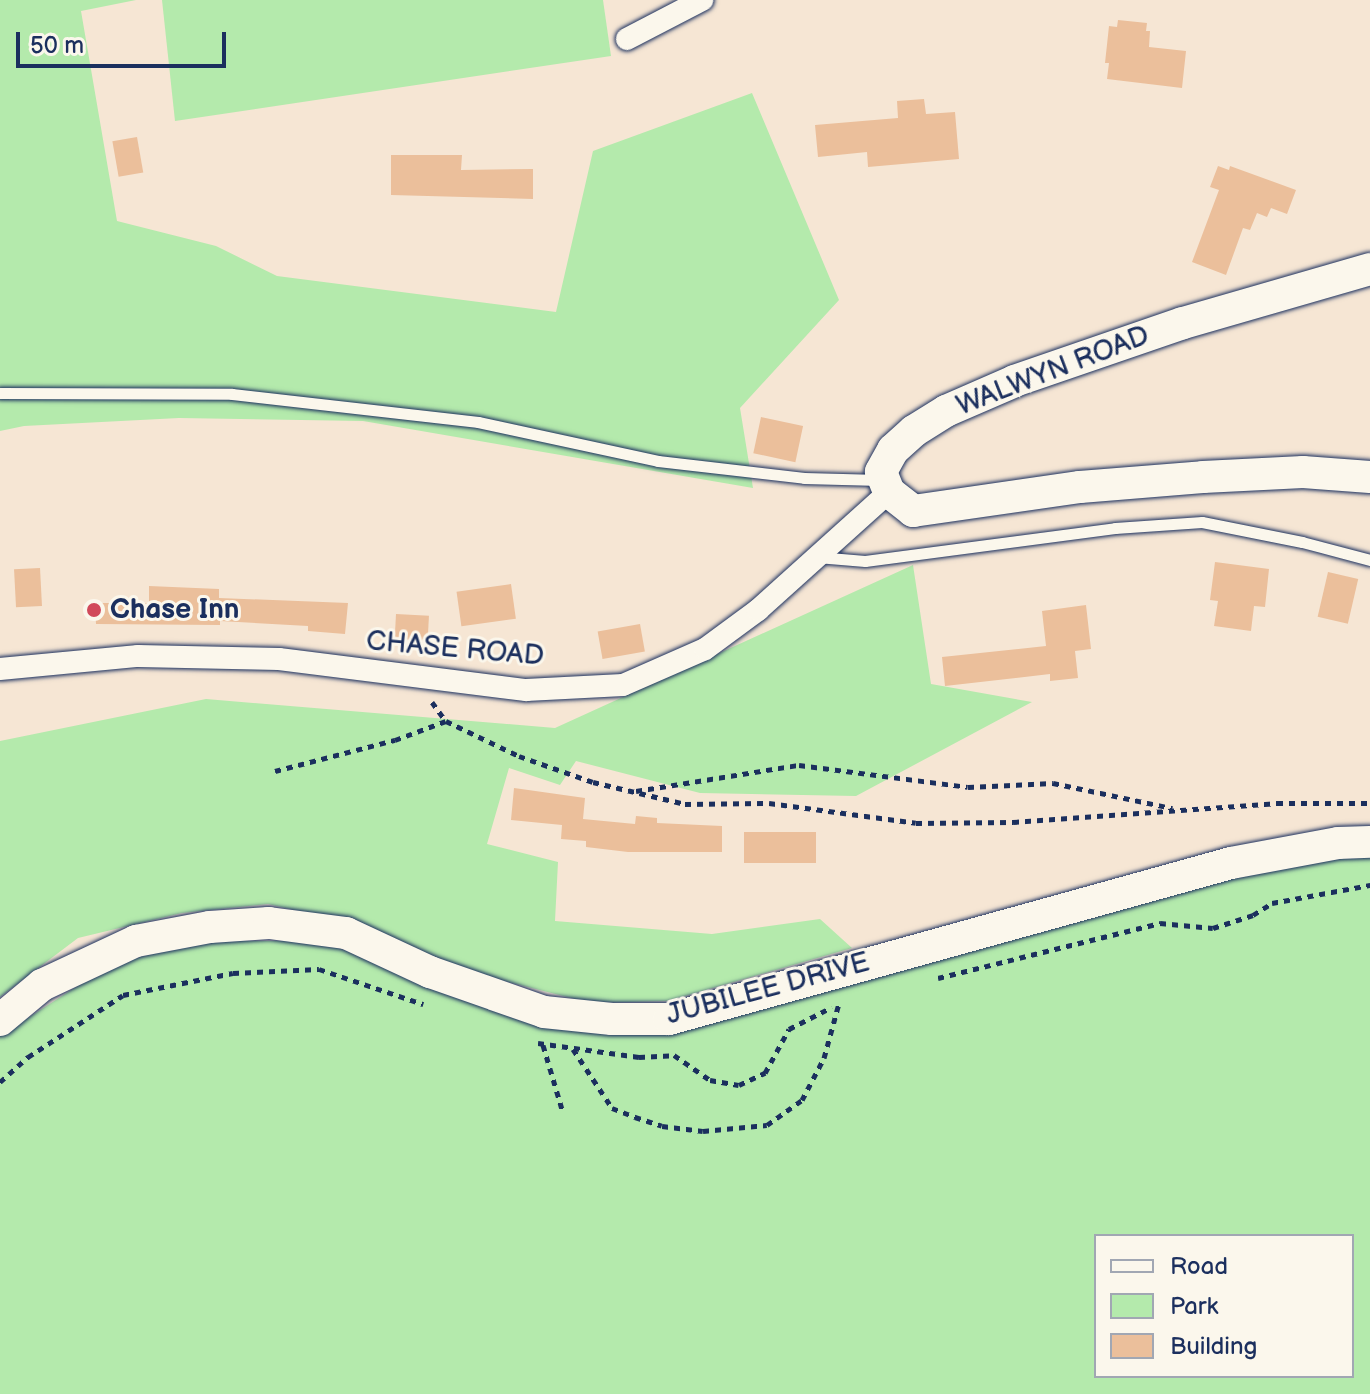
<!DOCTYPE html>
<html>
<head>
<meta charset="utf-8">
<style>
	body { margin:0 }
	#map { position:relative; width:1370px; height:1394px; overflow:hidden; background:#f6e6d4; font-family:"Balsamiq Sans",sans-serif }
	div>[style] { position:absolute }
	.green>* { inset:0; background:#b4eaac }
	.building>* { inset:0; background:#ebbf9b; transform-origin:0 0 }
	.path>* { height:5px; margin-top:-2.5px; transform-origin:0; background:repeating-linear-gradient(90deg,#1b2f5e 0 6px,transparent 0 12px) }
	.roads { filter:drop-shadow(0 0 2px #1b2f5e) drop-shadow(0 0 2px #1b2f5e) }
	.lane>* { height:11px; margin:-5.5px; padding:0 5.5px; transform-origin:5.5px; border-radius:5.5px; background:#fbf7ec }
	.street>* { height:22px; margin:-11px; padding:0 11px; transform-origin:11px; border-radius:11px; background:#fbf7ec }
	.secondary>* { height:32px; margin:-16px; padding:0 16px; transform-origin:16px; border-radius:16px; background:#fbf7ec }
	.dots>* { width:22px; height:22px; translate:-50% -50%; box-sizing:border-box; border:4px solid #fbf7ec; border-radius:50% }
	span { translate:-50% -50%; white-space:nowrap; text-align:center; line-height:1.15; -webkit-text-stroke:6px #fbf7ec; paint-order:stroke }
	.street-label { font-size:28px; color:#1b2f5e }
	.poi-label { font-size:28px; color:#1b2f5e; font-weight:700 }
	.left { translate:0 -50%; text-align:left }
	.legend { position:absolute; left:1094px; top:1234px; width:260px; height:144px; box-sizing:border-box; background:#fbf7ec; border:2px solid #a1a7b3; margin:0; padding:10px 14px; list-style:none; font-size:24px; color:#1b2f5e }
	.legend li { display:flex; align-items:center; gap:16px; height:40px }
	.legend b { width:40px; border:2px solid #a1a7b3 }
	.scale { position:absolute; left:16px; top:32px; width:210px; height:36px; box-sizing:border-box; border:4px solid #1b2f5e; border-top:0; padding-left:10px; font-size:24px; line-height:28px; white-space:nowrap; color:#1b2f5e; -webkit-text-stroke:6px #fbf7ec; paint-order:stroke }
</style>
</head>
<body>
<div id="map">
	<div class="green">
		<i style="clip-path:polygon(0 0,136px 0,81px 11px,117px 221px,216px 246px,277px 276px,556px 312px,593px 151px,752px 93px,839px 300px,740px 408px,753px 488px,363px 421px,179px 418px,24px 426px,0 431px)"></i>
		<i style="clip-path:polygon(162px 0,603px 0,611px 56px,175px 121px)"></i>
		<i style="clip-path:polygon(913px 565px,931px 684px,1032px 702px,856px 796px,700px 793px,576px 761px,560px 785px,509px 768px,487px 844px,558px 862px,555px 921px,712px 934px,820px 919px,852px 948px,668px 1001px,591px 1003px,473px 973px,342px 921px,268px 904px,182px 913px,78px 938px,0 997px,0 741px,206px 699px,555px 728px)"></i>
		<i style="clip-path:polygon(evenodd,1370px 843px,1370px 1394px,0 1394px,0 1036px,110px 965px,200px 941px,319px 941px,549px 1024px,669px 1019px,1370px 843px,1096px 1236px,1352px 1236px,1352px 1376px,1096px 1376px,1096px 1236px)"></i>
	</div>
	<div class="building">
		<i style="clip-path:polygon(1118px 20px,1147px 23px,1146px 31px,1150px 31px,1149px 47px,1186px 51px,1182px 88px,1107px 79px,1109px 63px,1105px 63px,1109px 26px,1117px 27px)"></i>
		<i style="clip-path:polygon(924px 99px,926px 114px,955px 112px,959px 159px,868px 167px,867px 152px,818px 157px,815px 125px,898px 118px,897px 101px)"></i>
		<i style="left:137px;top:137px;width:36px;height:25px;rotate:80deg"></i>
		<i style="clip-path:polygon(391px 155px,462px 155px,461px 170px,533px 169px,533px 199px,391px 195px)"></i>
		<i style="clip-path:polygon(1218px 166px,1229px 170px,1230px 166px,1296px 190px,1287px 214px,1271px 208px,1267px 217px,1257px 213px,1250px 230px,1243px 228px,1226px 275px,1192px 262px,1219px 190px,1210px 187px)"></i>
		<i style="left:761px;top:417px;width:43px;height:37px;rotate:12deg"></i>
		<i style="clip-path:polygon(1215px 562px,1269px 569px,1265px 607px,1254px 606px,1251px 631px,1214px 626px,1218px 601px,1210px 600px)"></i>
		<i style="left:40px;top:568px;width:38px;height:26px;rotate:87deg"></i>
		<i style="left:1328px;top:572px;width:31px;height:46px;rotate:13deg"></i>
		<i style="left:511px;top:584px;width:35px;height:55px;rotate:82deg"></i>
		<i style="clip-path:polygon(149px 586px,219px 589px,219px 598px,348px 603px,345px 634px,308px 631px,308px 626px,220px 621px,220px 625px,96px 624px,95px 603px,149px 603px)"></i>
		<i style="clip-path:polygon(1086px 605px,1091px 649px,1075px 651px,1078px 678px,1050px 681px,1050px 674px,945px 686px,942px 657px,1046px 646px,1042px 611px)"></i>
		<i style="left:396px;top:614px;width:33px;height:25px;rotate:3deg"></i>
		<i style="left:640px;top:624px;width:28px;height:43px;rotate:80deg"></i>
		<i style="clip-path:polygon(514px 788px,585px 798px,583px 819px,635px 824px,636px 816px,657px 818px,657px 823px,722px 826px,722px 852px,628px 852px,586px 847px,586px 841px,561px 839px,562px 825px,511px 820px)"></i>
		<i style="left:744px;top:832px;width:72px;height:31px"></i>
	</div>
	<div class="path">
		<i style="left:432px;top:702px;width:24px;rotate:54deg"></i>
		<i style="left:446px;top:721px;width:81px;rotate:25.6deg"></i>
		<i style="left:519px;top:756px;width:78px;rotate:19.4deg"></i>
		<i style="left:593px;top:782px;width:95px;rotate:13.4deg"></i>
		<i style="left:685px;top:804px;width:84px;rotate:-0.7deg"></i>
		<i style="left:769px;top:803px;width:148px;rotate:7.7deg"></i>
		<i style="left:916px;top:823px;width:97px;rotate:-0.6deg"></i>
		<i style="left:1013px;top:822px;width:265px;rotate:-4.1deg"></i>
		<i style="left:1277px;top:803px;width:93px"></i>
		<i style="left:275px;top:771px;width:124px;rotate:-14.5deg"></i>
		<i style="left:395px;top:740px;width:54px;rotate:-20.4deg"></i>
		<i style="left:636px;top:791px;width:165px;rotate:-9.1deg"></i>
		<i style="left:799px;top:765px;width:170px;rotate:7.4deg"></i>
		<i style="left:968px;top:787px;width:85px;rotate:-2.7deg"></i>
		<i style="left:1053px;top:783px;width:122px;rotate:11.9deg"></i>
		<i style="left:938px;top:978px;width:229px;rotate:-13.9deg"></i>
		<i style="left:1160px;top:923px;width:53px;rotate:5.4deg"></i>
		<i style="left:1213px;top:928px;width:42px;rotate:-18deg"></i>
		<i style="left:1253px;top:915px;width:22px;rotate:-32deg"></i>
		<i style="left:1272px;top:903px;width:100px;rotate:-10.4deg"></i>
		<i style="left:538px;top:1043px;width:102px;rotate:7.9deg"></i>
		<i style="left:639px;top:1057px;width:35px;rotate:-3deg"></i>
		<i style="left:674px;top:1055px;width:44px;rotate:34.8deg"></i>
		<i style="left:710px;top:1080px;width:29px;rotate:10deg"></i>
		<i style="left:739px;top:1085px;width:29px;rotate:-25deg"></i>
		<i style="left:765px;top:1073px;width:50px;rotate:-61.4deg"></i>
		<i style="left:789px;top:1029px;width:48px;rotate:-27.1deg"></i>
		<i style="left:543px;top:1045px;width:67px;rotate:73.5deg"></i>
		<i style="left:573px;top:1049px;width:71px;rotate:56.5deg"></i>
		<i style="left:612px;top:1108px;width:25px;rotate:21deg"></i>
		<i style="left:635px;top:1117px;width:28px;rotate:18deg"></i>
		<i style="left:662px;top:1126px;width:41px;rotate:7deg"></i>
		<i style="left:703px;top:1131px;width:64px;rotate:-5.4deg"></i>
		<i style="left:767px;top:1125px;width:43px;rotate:-35.5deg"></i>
		<i style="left:802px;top:1100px;width:47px;rotate:-62.4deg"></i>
		<i style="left:824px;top:1058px;width:57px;rotate:-74.7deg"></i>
		<i style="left:0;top:1082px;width:38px;rotate:-42deg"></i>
		<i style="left:28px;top:1057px;width:113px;rotate:-33.1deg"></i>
		<i style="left:123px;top:995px;width:112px;rotate:-11.3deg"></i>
		<i style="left:233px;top:973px;width:86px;rotate:-2.7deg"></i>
		<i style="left:319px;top:969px;width:110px;rotate:18.6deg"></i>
	</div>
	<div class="roads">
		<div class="lane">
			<i style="left:0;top:393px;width:232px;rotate:0.2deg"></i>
			<i style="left:232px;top:394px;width:248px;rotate:6.5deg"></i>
			<i style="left:478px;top:422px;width:184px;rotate:12.2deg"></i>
			<i style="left:658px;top:461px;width:147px;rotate:6.6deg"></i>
			<i style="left:804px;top:478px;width:76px;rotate:1.5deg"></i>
			<i style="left:817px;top:557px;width:48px;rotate:4.8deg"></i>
			<i style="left:865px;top:561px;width:252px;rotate:-7.5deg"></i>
			<i style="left:1115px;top:528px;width:87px;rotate:-3.9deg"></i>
			<i style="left:1202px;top:522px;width:102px;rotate:11.3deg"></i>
			<i style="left:1302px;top:542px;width:70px;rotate:14.8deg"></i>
		</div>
		<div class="street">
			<i style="left:627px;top:39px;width:85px;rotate:-27.5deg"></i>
			<i style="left:0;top:669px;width:139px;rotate:-5.4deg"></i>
			<i style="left:138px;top:656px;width:141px;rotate:1.2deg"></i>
			<i style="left:279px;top:659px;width:249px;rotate:7.2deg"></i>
			<i style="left:526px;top:690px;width:97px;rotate:-3deg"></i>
			<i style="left:623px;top:685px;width:90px;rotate:-23.7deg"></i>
			<i style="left:705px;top:649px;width:66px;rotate:-36.3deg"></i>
			<i style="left:758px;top:610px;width:176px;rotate:-42deg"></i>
		</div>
		<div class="secondary">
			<i style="left:1370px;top:269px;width:195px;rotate:163.9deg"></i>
			<i style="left:1183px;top:323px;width:178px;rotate:161deg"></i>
			<i style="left:1015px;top:381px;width:75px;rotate:156.5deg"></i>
			<i style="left:946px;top:411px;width:38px;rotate:148deg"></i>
			<i style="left:914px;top:431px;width:28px;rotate:138deg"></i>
			<i style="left:893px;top:450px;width:25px;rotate:119deg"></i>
			<i style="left:881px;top:472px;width:22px;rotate:68deg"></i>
			<i style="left:889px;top:492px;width:31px;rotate:38deg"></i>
			<i style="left:913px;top:511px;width:169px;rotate:-8.2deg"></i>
			<i style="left:1080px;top:487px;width:123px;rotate:-4.6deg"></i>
			<i style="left:1203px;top:477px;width:100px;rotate:-2.9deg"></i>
			<i style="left:1303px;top:472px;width:67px;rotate:4.3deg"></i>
			<i style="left:0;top:1020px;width:55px;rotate:-39.8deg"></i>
			<i style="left:42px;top:985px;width:104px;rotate:-25.1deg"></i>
			<i style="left:136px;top:941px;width:75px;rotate:-10.7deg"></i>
			<i style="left:210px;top:927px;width:59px;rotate:-3.9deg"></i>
			<i style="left:269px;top:923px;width:78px;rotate:7.4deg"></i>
			<i style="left:346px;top:933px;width:93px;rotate:24.9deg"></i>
			<i style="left:430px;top:972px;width:121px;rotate:19.3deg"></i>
			<i style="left:544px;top:1012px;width:68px;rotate:5.9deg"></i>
			<i style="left:612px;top:1019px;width:57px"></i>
			<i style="left:669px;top:1019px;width:583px;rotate:-15.51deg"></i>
			<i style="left:1231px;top:863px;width:109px;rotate:-10.6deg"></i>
			<i style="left:1338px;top:843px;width:32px;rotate:-2deg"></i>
		</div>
	</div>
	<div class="dots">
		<i style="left:94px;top:610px;background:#d1495b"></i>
	</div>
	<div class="street-label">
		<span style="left:1053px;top:371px;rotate:-21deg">WALWYN ROAD</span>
		<span style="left:455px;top:649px;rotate:5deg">CHASE ROAD</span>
		<span style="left:768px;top:989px;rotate:-15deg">JUBILEE DRIVE</span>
	</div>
	<div class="poi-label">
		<span class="left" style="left:110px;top:610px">Chase Inn</span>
	</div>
	<ul class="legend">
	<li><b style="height:10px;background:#fbf7ec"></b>Road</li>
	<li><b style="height:22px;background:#b4eaac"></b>Park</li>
	<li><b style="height:22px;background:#ebbf9b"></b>Building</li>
	</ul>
	<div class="scale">50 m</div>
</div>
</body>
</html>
